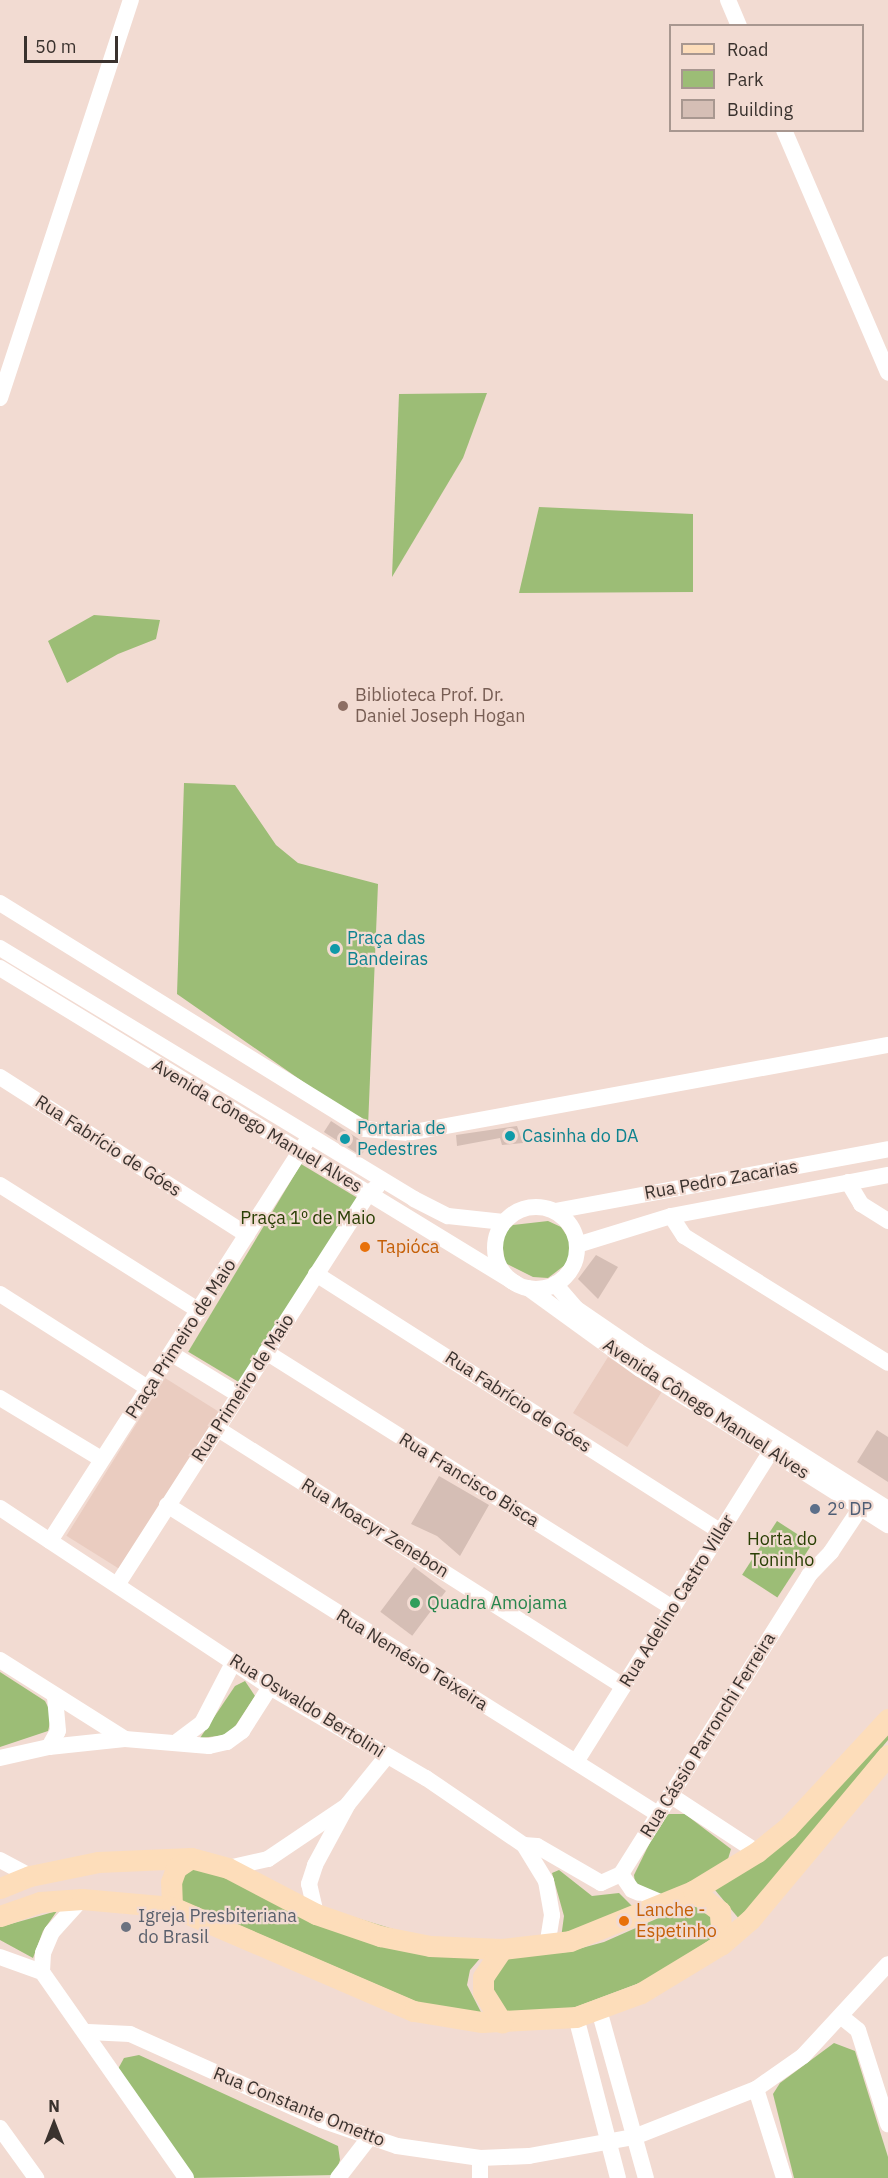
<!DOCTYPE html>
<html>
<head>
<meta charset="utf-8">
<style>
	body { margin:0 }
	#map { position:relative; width:888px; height:2178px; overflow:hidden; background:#f2dbd2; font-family:"IBM Plex Sans",sans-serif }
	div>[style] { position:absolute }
	.built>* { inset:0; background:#eaccc0; transform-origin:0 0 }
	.green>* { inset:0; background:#9cbd76; transform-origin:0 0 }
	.building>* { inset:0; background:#d5beb5; transform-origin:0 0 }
	.minor>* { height:16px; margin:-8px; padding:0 8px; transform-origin:8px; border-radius:8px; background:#fff }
	.minor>.ring { margin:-8px; padding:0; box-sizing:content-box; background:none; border:16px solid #fff; border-radius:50% }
	.major>* { height:21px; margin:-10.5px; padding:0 10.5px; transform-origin:10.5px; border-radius:10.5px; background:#fdddba }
	.dots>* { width:16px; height:16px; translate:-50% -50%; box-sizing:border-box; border:3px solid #f2dbd2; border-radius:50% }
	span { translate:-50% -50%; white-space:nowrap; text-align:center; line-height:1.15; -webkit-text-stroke:4.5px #f2dbd2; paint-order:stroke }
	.education-label { font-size:18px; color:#785e54 }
	.left { translate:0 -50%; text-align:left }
	.culture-label { font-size:18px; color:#0d838f }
	.street-label { font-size:18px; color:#3a322e }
	.park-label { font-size:18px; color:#293f04 }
	.food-label { font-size:18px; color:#c56008 }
	.service-label { font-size:18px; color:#4e5e75 }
	.leisure-label { font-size:18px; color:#27864d }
	.worship-label { font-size:18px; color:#5b616d }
	.legend { position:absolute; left:669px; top:24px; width:195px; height:108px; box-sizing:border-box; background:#f2dbd2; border:2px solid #a89790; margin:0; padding:8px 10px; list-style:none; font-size:18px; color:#3a322e }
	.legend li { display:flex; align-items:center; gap:12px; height:30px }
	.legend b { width:30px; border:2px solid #a89790 }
	.north { position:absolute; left:24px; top:2094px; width:60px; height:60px; -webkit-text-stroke:4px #f2dbd2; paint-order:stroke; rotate:0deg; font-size:16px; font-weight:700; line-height:24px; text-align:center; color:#3a322e }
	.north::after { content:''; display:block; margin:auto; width:21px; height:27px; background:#3a322e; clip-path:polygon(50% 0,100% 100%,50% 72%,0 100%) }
	.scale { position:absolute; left:24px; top:36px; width:94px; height:27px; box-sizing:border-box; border:3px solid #3a322e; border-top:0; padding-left:8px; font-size:18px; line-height:21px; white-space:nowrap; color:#3a322e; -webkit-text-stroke:4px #f2dbd2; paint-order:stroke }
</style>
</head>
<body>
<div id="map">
	<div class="built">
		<i style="left:608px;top:1357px;width:64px;height:66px;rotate:32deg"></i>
		<i style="left:165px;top:1378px;width:64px;height:186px;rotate:32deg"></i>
	</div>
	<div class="green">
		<i style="clip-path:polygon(487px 393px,463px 458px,392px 577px,399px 394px)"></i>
		<i style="clip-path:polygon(539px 507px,693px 514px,693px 592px,519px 593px)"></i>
		<i style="clip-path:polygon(94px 615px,160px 620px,156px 639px,118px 654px,67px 683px,48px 641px)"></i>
		<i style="clip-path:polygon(184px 783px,235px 785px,276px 845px,298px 863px,378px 884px,368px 1127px,177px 994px)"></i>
		<i style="left:301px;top:1164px;width:71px;height:219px;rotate:31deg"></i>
		<i style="clip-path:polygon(548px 1221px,561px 1227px,569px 1239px,572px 1251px,565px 1265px,548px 1278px,533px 1277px,505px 1263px,501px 1236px,513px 1225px)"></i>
		<i style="left:777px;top:1521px;width:42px;height:64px;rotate:33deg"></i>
		<i style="clip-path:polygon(0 1672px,45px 1701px,52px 1715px,48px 1731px,0 1747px)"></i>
		<i style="clip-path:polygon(245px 1681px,255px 1696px,236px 1725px,227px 1735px,200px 1738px,235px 1686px)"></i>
		<i style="clip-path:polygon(888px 1725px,888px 1740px,740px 1920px,715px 1890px)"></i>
		<i style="clip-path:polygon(669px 1814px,685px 1814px,731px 1849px,728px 1859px,667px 1898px,635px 1883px,634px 1875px,662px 1818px)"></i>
		<i style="clip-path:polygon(189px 1867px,482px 1956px,470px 1970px,467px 1985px,483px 2016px,431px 2008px,178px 1899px,174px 1881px)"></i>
		<i style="clip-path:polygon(559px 1870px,592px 1896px,619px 1893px,639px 1913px,561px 1938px,564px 1916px,552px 1873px)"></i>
		<i style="clip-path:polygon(688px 1905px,710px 1911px,712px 1938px,658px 1976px,573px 2008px,515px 2015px,503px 2009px,492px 1987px,499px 1965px,510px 1957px,567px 1952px,604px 1942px)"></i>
		<i style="clip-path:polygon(57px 1911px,43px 1931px,33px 1958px,0 1940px,0 1927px)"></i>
		<i style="clip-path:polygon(834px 2043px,855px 2051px,888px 2157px,888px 2178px,794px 2178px,773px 2094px,780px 2083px)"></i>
		<i style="clip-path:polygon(139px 2055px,338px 2146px,340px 2160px,335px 2175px,191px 2178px,118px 2069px,124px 2058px)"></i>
	</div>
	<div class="building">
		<i style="left:331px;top:1121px;width:44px;height:13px;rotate:33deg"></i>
		<i style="clip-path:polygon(517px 1126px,523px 1143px,502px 1145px,500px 1138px,457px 1146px,456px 1135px)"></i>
		<i style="clip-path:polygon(596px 1255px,618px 1267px,598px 1299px,578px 1279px)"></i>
		<i style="clip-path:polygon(877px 1430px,888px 1437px,888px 1482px,857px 1462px)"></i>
		<i style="clip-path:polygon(439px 1476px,489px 1505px,460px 1556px,437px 1536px,411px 1524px)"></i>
		<i style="left:414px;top:1567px;width:40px;height:56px;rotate:37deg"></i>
	</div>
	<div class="minor">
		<i style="left:728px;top:0;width:28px;rotate:67deg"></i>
		<i style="left:784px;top:130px;width:264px;rotate:66.8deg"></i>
		<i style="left:0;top:398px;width:419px;rotate:-71.8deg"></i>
		<i style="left:0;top:903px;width:429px;rotate:31.8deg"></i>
		<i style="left:365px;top:1129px;width:43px;rotate:5.3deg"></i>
		<i style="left:408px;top:1133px;width:488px;rotate:-10.4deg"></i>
		<i style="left:0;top:948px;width:484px;rotate:31.2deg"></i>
		<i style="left:414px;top:1199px;width:38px;rotate:27deg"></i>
		<i style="left:448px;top:1216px;width:56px;rotate:6.1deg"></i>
		<i style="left:0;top:968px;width:604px;rotate:31.45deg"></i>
		<i style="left:0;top:1077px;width:293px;rotate:32.6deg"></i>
		<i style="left:848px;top:1182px;width:26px;rotate:59deg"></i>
		<i style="left:861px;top:1204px;width:32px;rotate:32deg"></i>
		<i style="left:0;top:1185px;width:236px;rotate:32.3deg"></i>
		<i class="ring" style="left:495px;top:1207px;width:66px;height:66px"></i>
		<i style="left:555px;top:1211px;width:339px;rotate:-10.5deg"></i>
		<i style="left:671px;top:1216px;width:24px;rotate:57deg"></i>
		<i style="left:684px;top:1236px;width:240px;rotate:31.9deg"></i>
		<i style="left:577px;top:1245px;width:98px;rotate:-17.1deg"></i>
		<i style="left:671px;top:1216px;width:221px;rotate:-10.7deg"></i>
		<i style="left:316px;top:1274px;width:479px;rotate:32.5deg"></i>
		<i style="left:555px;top:1284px;width:33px;rotate:49deg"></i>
		<i style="left:577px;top:1309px;width:74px;rotate:34.5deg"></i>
		<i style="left:638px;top:1351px;width:296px;rotate:32.3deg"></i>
		<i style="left:528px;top:1288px;width:138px;rotate:35.9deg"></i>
		<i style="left:640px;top:1369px;width:293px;rotate:32.2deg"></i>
		<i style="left:0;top:1294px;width:177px;rotate:32.5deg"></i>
		<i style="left:266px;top:1352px;width:480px;rotate:32.2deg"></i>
		<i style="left:172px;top:1354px;width:79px;rotate:31.5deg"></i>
		<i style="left:0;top:1398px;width:118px;rotate:31.1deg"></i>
		<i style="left:218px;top:1429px;width:480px;rotate:32.4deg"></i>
		<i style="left:167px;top:1505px;width:580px;rotate:32.18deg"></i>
		<i style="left:0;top:1508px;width:324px;rotate:33.5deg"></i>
		<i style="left:270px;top:1687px;width:181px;rotate:30.3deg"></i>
		<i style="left:426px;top:1778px;width:119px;rotate:34.4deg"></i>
		<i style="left:524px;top:1845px;width:42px;rotate:58.6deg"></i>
		<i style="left:546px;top:1881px;width:35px;rotate:80deg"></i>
		<i style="left:552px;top:1915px;width:30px;rotate:99deg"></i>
		<i style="left:50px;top:1541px;width:475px;rotate:-57.3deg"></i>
		<i style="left:119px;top:1582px;width:462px;rotate:-57.3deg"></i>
		<i style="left:369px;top:1193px;width:10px;rotate:-37deg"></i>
		<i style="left:0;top:1660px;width:148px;rotate:32.3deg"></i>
		<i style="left:178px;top:1741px;width:30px;rotate:-37deg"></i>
		<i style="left:202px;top:1723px;width:70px;rotate:-62.7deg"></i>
		<i style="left:49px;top:1747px;width:18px;rotate:-61deg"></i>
		<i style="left:58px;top:1731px;width:36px;rotate:-95deg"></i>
		<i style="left:0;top:1758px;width:50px;rotate:-12.7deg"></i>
		<i style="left:49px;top:1747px;width:76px;rotate:-6deg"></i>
		<i style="left:125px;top:1739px;width:84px;rotate:4.8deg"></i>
		<i style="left:209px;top:1746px;width:18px;rotate:-13deg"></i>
		<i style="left:227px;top:1742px;width:19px;rotate:-36deg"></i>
		<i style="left:242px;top:1731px;width:52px;rotate:-57.5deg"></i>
		<i style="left:576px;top:1762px;width:377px;rotate:-57.9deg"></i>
		<i style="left:670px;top:1795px;width:104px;rotate:33.2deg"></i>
		<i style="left:524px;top:1845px;width:13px;rotate:4deg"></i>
		<i style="left:537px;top:1846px;width:74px;rotate:30deg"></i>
		<i style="left:601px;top:1883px;width:22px;rotate:-24deg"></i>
		<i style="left:621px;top:1874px;width:353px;rotate:-57.8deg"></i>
		<i style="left:809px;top:1575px;width:32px;rotate:-46deg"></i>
		<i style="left:831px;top:1552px;width:54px;rotate:-56.3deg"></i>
		<i style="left:0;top:1860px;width:34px;rotate:28deg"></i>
		<i style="left:228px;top:1868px;width:41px;rotate:-12.7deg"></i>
		<i style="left:268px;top:1859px;width:93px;rotate:-34deg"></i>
		<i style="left:621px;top:1874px;width:19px;rotate:55deg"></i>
		<i style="left:632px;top:1890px;width:36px;rotate:23deg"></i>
		<i style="left:316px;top:1914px;width:31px;rotate:-103deg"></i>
		<i style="left:309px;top:1884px;width:20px;rotate:-72deg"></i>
		<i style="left:315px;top:1865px;width:69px;rotate:-61.6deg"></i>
		<i style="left:348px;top:1804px;width:62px;rotate:-50.9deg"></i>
		<i style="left:0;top:1957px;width:45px;rotate:19.7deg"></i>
		<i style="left:42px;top:1972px;width:251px;rotate:55deg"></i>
		<i style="left:42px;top:1972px;width:19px;rotate:-87deg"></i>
		<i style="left:43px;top:1953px;width:23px;rotate:-67deg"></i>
		<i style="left:52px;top:1932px;width:45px;rotate:-47.7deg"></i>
		<i style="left:599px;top:2010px;width:174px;rotate:74.4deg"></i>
		<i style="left:576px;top:2017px;width:166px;rotate:75.4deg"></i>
		<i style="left:843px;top:2018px;width:19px;rotate:39deg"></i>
		<i style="left:858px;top:2030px;width:99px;rotate:72.3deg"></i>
		<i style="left:88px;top:2032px;width:42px;rotate:2.7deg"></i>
		<i style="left:130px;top:2034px;width:209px;rotate:24.2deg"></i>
		<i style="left:321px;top:2120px;width:80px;rotate:18.9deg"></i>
		<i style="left:397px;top:2146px;width:84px;rotate:8.2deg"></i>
		<i style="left:480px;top:2158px;width:49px;rotate:-2.3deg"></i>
		<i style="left:529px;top:2156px;width:107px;rotate:-10.3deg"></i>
		<i style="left:634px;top:2137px;width:131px;rotate:-21.5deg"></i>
		<i style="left:756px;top:2089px;width:57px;rotate:-35.1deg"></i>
		<i style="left:803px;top:2056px;width:125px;rotate:-47.3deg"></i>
		<i style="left:756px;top:2089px;width:93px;rotate:72.5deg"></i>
		<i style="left:0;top:2128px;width:62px;rotate:54.2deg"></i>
		<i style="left:338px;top:2178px;width:51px;rotate:-52.2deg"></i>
		<i style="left:480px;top:2178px;width:20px;rotate:-90deg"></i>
	</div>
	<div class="major">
		<i style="left:0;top:1888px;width:32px;rotate:-22deg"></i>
		<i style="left:30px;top:1876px;width:69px;rotate:-11.6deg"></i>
		<i style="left:98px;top:1862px;width:93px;rotate:-2.5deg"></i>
		<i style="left:191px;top:1858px;width:38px;rotate:15deg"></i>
		<i style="left:228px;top:1868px;width:99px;rotate:27.6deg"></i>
		<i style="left:316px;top:1914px;width:68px;rotate:19deg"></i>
		<i style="left:380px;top:1936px;width:51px;rotate:11.3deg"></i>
		<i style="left:430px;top:1946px;width:72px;rotate:2.4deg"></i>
		<i style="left:502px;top:1949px;width:68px;rotate:-6.7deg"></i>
		<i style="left:570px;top:1941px;width:133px;rotate:-22.1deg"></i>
		<i style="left:693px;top:1891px;width:75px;rotate:-31.4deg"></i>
		<i style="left:757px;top:1852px;width:38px;rotate:-39deg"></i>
		<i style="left:787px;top:1828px;width:149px;rotate:-47.2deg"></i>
		<i style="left:693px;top:1891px;width:34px;rotate:37deg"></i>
		<i style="left:720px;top:1911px;width:33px;rotate:87deg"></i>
		<i style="left:172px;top:1907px;width:25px;rotate:-92deg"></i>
		<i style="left:171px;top:1882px;width:15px;rotate:-70deg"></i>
		<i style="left:176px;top:1868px;width:18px;rotate:-34deg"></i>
		<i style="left:0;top:1916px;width:42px;rotate:-19.3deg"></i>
		<i style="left:40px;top:1902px;width:42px;rotate:-4.1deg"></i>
		<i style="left:82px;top:1899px;width:90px;rotate:5.1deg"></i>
		<i style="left:172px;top:1907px;width:263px;rotate:23.3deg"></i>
		<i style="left:414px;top:2011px;width:69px;rotate:9.2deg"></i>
		<i style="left:482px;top:2022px;width:94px;rotate:-3deg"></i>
		<i style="left:576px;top:2017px;width:69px;rotate:-20.3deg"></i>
		<i style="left:641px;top:1993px;width:95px;rotate:-31.2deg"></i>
		<i style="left:722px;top:1944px;width:37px;rotate:-41deg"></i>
		<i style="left:750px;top:1920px;width:215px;rotate:-50.1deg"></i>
		<i style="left:502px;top:1949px;width:34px;rotate:124deg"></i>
		<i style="left:483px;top:1977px;width:15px;rotate:90deg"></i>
		<i style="left:483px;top:1992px;width:36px;rotate:58deg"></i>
	</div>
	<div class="dots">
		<i style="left:343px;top:706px;background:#8d6e63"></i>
		<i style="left:335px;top:949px;background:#0f9aa8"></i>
		<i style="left:510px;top:1136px;background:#0f9aa8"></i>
		<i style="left:345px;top:1139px;background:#0f9aa8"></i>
		<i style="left:365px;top:1247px;background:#e8710a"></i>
		<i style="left:815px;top:1509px;background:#5c6f8a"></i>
		<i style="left:415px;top:1603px;background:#2e9e5b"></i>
		<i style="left:624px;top:1921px;background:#e8710a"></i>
		<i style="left:126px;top:1927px;background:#6b7280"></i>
	</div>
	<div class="education-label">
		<span class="left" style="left:355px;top:706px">Biblioteca Prof. Dr.<br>Daniel Joseph Hogan</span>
	</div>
	<div class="culture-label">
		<span class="left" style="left:347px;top:949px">Praça das<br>Bandeiras</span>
		<span class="left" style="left:357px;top:1139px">Portaria de<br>Pedestres</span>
		<span class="left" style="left:522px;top:1136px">Casinha do DA</span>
	</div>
	<div class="street-label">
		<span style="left:257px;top:1126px;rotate:31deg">Avenida Cônego Manuel Alves</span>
		<span style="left:108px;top:1146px;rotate:33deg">Rua Fabrício de Góes</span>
		<span style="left:721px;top:1180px;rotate:-10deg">Rua Pedro Zacarias</span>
		<span style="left:181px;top:1339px;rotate:-57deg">Praça Primeiro de Maio</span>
		<span style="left:243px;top:1388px;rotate:-57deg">Rua Primeiro de Maio</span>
		<span style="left:518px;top:1402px;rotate:33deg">Rua Fabrício de Góes</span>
		<span style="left:706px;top:1409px;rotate:33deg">Avenida Cônego Manuel Alves</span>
		<span style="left:469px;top:1480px;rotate:32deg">Rua Francisco Bisca</span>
		<span style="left:375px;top:1528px;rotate:32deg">Rua Moacyr Zenebon</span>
		<span style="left:677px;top:1601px;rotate:-58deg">Rua Adelino Castro Villar</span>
		<span style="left:412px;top:1660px;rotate:32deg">Rua Nemésio Teixeira</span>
		<span style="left:307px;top:1706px;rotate:32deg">Rua Oswaldo Bertolini</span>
		<span style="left:708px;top:1735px;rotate:-58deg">Rua Cássio Parronchi Ferreira</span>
		<span style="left:299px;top:2107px;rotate:22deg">Rua Constante Ometto</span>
	</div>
	<div class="park-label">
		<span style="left:308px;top:1218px">Praça 1º de Maio</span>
		<span style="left:782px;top:1550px">Horta do<br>Toninho</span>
	</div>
	<div class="food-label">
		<span class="left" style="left:377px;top:1247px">Tapióca</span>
		<span class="left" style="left:636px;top:1921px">Lanche -<br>Espetinho</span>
	</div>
	<div class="service-label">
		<span class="left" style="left:827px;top:1509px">2º DP</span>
	</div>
	<div class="leisure-label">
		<span class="left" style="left:427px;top:1603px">Quadra Amojama</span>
	</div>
	<div class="worship-label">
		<span class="left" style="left:138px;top:1927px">Igreja Presbiteriana<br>do Brasil</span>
	</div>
	<ul class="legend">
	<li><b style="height:8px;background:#fdddba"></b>Road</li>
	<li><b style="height:16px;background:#9cbd76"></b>Park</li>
	<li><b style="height:16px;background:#d5beb5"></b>Building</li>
	</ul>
	<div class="north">N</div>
	<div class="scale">50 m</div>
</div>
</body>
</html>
